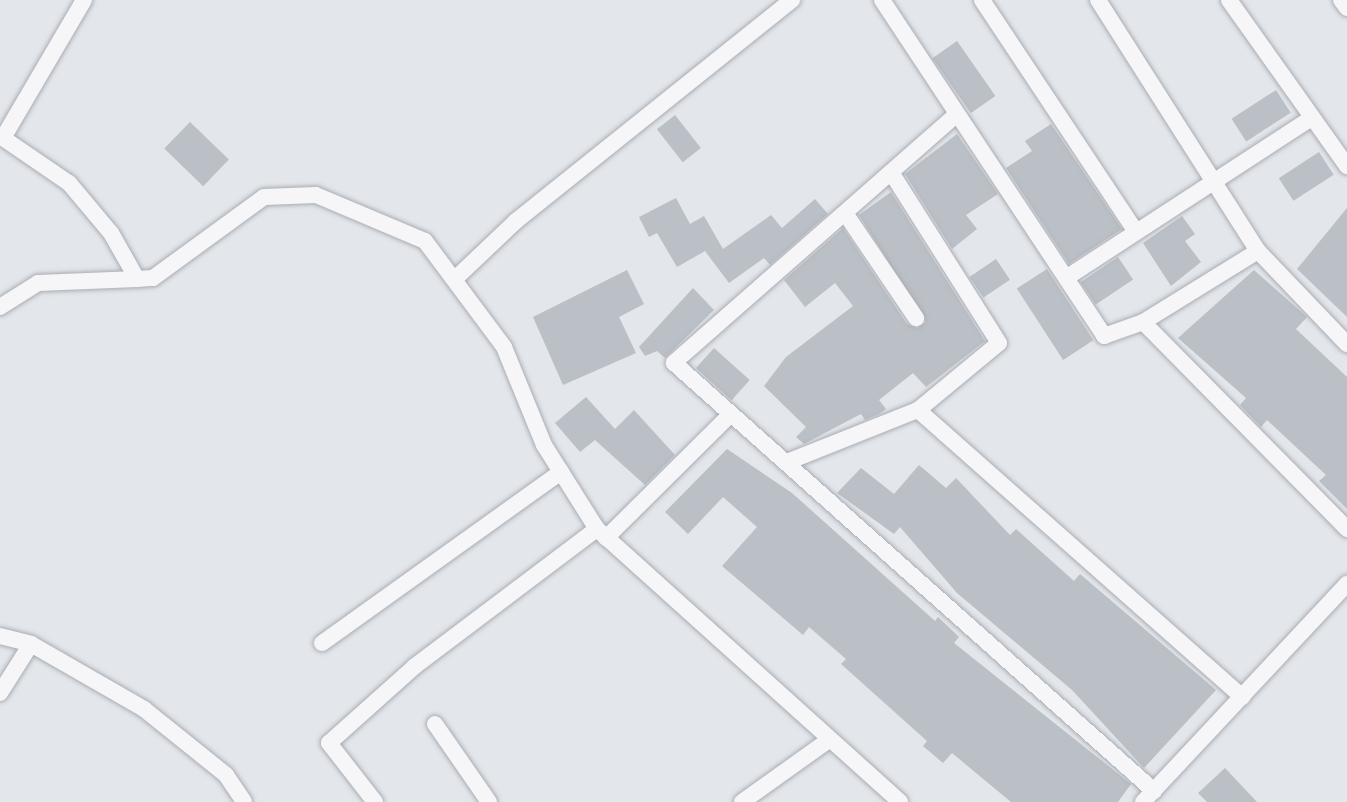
<!DOCTYPE html>
<html>
<head>
<meta charset="utf-8">
<style>
	body { margin:0 }
	#map { position:relative; width:1347px; height:802px; overflow:hidden; background:#e3e6ea; font-family:"Work Sans",sans-serif }
	div>[style] { position:absolute }
	.building>* { inset:0; background:#bbbfc6; transform-origin:0 0 }
	.roads { filter:drop-shadow(0 0 2px #a9adb4) drop-shadow(0 0 2px #a9adb4) }
	.minor>* { height:16px; margin:-8px; padding:0 8px; transform-origin:8px; border-radius:8px; background:#f6f6f8 }
	span { translate:-50% -50%; white-space:nowrap; text-align:center; line-height:1.15; -webkit-text-stroke:5px #f3f4f7; paint-order:stroke }
</style>
</head>
<body>
<div id="map">
	<div class="building">
		<i style="left:957px;top:41px;width:67px;height:30px;rotate:55deg"></i>
		<i style="left:1276px;top:90px;width:27px;height:53px;rotate:57deg"></i>
		<i style="left:675px;top:115px;width:42px;height:23px;rotate:52deg"></i>
		<i style="left:190px;top:122px;width:54px;height:37px;rotate:44deg"></i>
		<i style="clip-path:polygon(1051px 124px,1122px 229px,1069px 264px,1006px 168px,1032px 151px,1025px 141px)"></i>
		<i style="clip-path:polygon(957px 134px,998px 194px,966px 215px,977px 229px,952px 249px,905px 174px)"></i>
		<i style="left:1319px;top:152px;width:27px;height:48px;rotate:57deg"></i>
		<i style="clip-path:polygon(891px 192px,985px 341px,926px 387px,913px 373px,879px 400px,886px 409px,879px 414px,865px 420px,861px 414px,804px 444px,796px 437px,806px 427px,764px 386px,786px 357px,853px 306px,835px 283px,805px 307px,784px 280px,843px 228px,907px 324px,917px 328px,926px 322px,859px 215px)"></i>
		<i style="clip-path:polygon(676px 198px,690px 224px,704px 216px,723px 249px,771px 215px,782px 228px,815px 199px,828px 214px,770px 265px,764px 258px,729px 283px,705px 251px,677px 267px,657px 233px,649px 237px,639px 217px)"></i>
		<i style="clip-path:polygon(1347px 208px,1347px 317px,1297px 269px)"></i>
		<i style="clip-path:polygon(1182px 216px,1195px 234px,1185px 241px,1201px 262px,1171px 286px,1143px 243px)"></i>
		<i style="left:1118px;top:257px;width:27px;height:45px;rotate:56deg"></i>
		<i style="left:996px;top:259px;width:25px;height:32px;rotate:56deg"></i>
		<i style="left:1047px;top:269px;width:85px;height:36px;rotate:57deg"></i>
		<i style="clip-path:polygon(627px 270px,644px 304px,619px 317px,636px 353px,563px 385px,533px 317px)"></i>
		<i style="clip-path:polygon(1254px 270px,1307px 317px,1296px 329px,1347px 377px,1347px 509px,1319px 481px,1326px 475px,1267px 420px,1261px 427px,1240px 405px,1246px 398px,1178px 338px)"></i>
		<i style="clip-path:polygon(693px 288px,714px 310px,665px 358px,657px 351px,645px 356px,639px 347px)"></i>
		<i style="left:714px;top:348px;width:48px;height:27px;rotate:42deg"></i>
		<i style="clip-path:polygon(586px 397px,615px 429px,634px 410px,675px 455px,645px 485px,595px 440px,580px 452px,555px 423px)"></i>
		<i style="clip-path:polygon(727px 449px,792px 493px,935px 621px,938px 617px,959px 637px,954px 643px,1131px 784px,1118px 802px,1011px 802px,952px 753px,943px 763px,923px 746px,927px 741px,841px 664px,846px 659px,809px 627px,803px 635px,722px 566px,757px 527px,723px 497px,688px 534px,665px 512px)"></i>
		<i style="clip-path:polygon(919px 465px,946px 488px,956px 478px,1010px 535px,1016px 529px,1074px 581px,1080px 574px,1216px 690px,1144px 768px,1072px 690px,957px 593px,900px 527px,894px 534px,837px 493px,861px 468px,894px 494px)"></i>
		<i style="clip-path:polygon(1225px 768px,1257px 802px,1207px 802px,1198px 793px)"></i>
	</div>
	<div class="roads">
		<div class="minor">
			<i style="left:882px;top:0;width:403px;rotate:56.5deg"></i>
			<i style="left:1104px;top:336px;width:41px;rotate:-19.7deg"></i>
			<i style="left:1143px;top:322px;width:291px;rotate:45.4deg"></i>
			<i style="left:982px;top:0;width:278px;rotate:56.4deg"></i>
			<i style="left:1098px;top:0;width:298px;rotate:57.5deg"></i>
			<i style="left:1258px;top:251px;width:135px;rotate:148.3deg"></i>
			<i style="left:1229px;top:0;width:204px;rotate:54.6deg"></i>
			<i style="left:1341px;top:0;width:10px;rotate:53deg"></i>
			<i style="left:957px;top:114px;width:377px;rotate:138.7deg"></i>
			<i style="left:674px;top:363px;width:643px;rotate:41.72deg"></i>
			<i style="left:0;top:136px;width:83px;rotate:34.3deg"></i>
			<i style="left:69px;top:183px;width:65px;rotate:50deg"></i>
			<i style="left:111px;top:233px;width:53px;rotate:60.5deg"></i>
			<i style="left:137px;top:279px;width:16px;rotate:-4deg"></i>
			<i style="left:153px;top:278px;width:137px;rotate:-36.1deg"></i>
			<i style="left:264px;top:197px;width:52px;rotate:-2.2deg"></i>
			<i style="left:316px;top:195px;width:118px;rotate:22.9deg"></i>
			<i style="left:425px;top:241px;width:132px;rotate:53.3deg"></i>
			<i style="left:504px;top:347px;width:106px;rotate:67.8deg"></i>
			<i style="left:544px;top:445px;width:99px;rotate:57.8deg"></i>
			<i style="left:597px;top:529px;width:408px;rotate:42deg"></i>
			<i style="left:3px;top:138px;width:160px;rotate:-59.6deg"></i>
			<i style="left:845px;top:213px;width:127px;rotate:55.9deg"></i>
			<i style="left:1258px;top:251px;width:129px;rotate:46.3deg"></i>
			<i style="left:457px;top:277px;width:81px;rotate:-43.5deg"></i>
			<i style="left:516px;top:221px;width:354px;rotate:-38.7deg"></i>
			<i style="left:1066px;top:278px;width:291px;rotate:-33.1deg"></i>
			<i style="left:0;top:307px;width:45px;rotate:-32.3deg"></i>
			<i style="left:38px;top:283px;width:99px;rotate:-2.3deg"></i>
			<i style="left:918px;top:410px;width:433px;rotate:41.5deg"></i>
			<i style="left:787px;top:462px;width:141px;rotate:-21.7deg"></i>
			<i style="left:918px;top:410px;width:105px;rotate:-39.6deg"></i>
			<i style="left:999px;top:343px;width:202px;rotate:-122.3deg"></i>
			<i style="left:606px;top:538px;width:176px;rotate:-44.8deg"></i>
			<i style="left:0;top:636px;width:32px;rotate:14deg"></i>
			<i style="left:31px;top:644px;width:58px;rotate:122.3deg"></i>
			<i style="left:322px;top:643px;width:294px;rotate:-35.6deg"></i>
			<i style="left:31px;top:644px;width:130px;rotate:29.9deg"></i>
			<i style="left:144px;top:709px;width:105px;rotate:38.8deg"></i>
			<i style="left:226px;top:775px;width:32px;rotate:56deg"></i>
			<i style="left:435px;top:724px;width:95px;rotate:55.3deg"></i>
			<i style="left:375px;top:802px;width:75px;rotate:-127.9deg"></i>
			<i style="left:329px;top:743px;width:115px;rotate:-41.8deg"></i>
			<i style="left:415px;top:666px;width:228px;rotate:-37deg"></i>
			<i style="left:742px;top:802px;width:108px;rotate:-35.6deg"></i>
			<i style="left:1143px;top:802px;width:299px;rotate:-46.9deg"></i>
		</div>
	</div>
</div>
</body>
</html>
